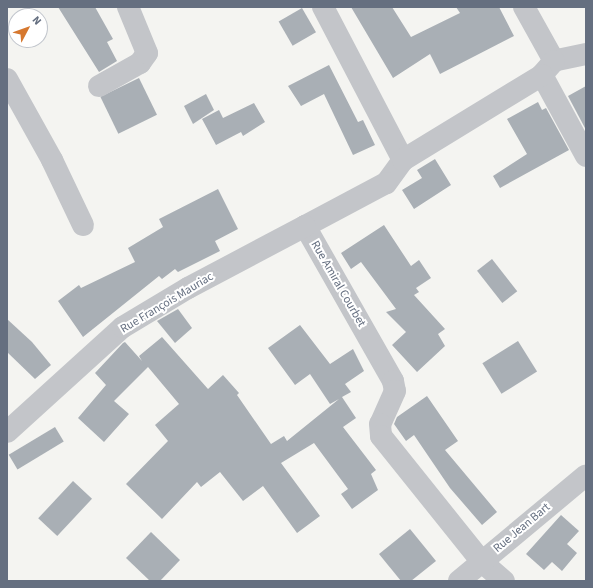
<!DOCTYPE html>
<html>
<head>
<meta charset="utf-8">
<style>
	body { margin:0 }
	#map { position:relative; width:593px; height:588px; overflow:hidden; background:#f4f4f1; font-family:"Source Sans 3",sans-serif }
	div>[style] { position:absolute }
	.building>* { inset:0; background:#a9afb5; transform-origin:0 0 }
	.minor>* { height:22px; margin:-11px; padding:0 11px; transform-origin:11px; border-radius:11px; background:#c3c5c9 }
	span { translate:-50% -50%; white-space:nowrap; text-align:center; line-height:1.15; -webkit-text-stroke:4px #fff; paint-order:stroke }
	.street-label { font-size:12px; color:#656f80 }
	.frame { position:absolute; inset:0; border:8px solid #656f80; pointer-events:none }
	.north { position:absolute; left:8px; top:8px; width:40px; height:40px; box-sizing:border-box; background:#fff; border:1px solid #c1c5cc; border-radius:50%; rotate:49deg; font-size:11px; font-weight:700; line-height:16px; text-align:center; color:#656f80 }
	.north::after { content:''; display:block; margin:auto; width:14px; height:18px; background:#d6782f; clip-path:polygon(50% 0,100% 100%,50% 72%,0 100%) }
</style>
</head>
<body>
<div id="map">
	<div class="building">
		<i style="clip-path:polygon(58px 7px,95px 7px,113px 39px,107px 42px,117px 61px,99px 72px)"></i>
		<i style="clip-path:polygon(351px 7px,392px 7px,411px 37px,460px 13px,456px 7px,499px 7px,514px 36px,440px 74px,430px 54px,393px 78px)"></i>
		<i style="left:302px;top:8px;width:28px;height:27px;rotate:60deg"></i>
		<i style="clip-path:polygon(329px 65px,358px 122px,363px 120px,375px 145px,353px 155px,324px 94px,301px 106px,288px 86px)"></i>
		<i style="left:139px;top:78px;width:41px;height:43px;rotate:64deg"></i>
		<i style="clip-path:polygon(586px 86px,586px 130px,568px 96px)"></i>
		<i style="clip-path:polygon(206px 94px,214px 110px,193px 124px,184px 106px)"></i>
		<i style="clip-path:polygon(538px 102px,542px 110px,546px 108px,569px 150px,500px 188px,493px 176px,527px 154px,507px 119px)"></i>
		<i style="clip-path:polygon(254px 103px,265px 122px,243px 136px,241px 132px,216px 145px,202px 119px,219px 110px,223px 118px)"></i>
		<i style="clip-path:polygon(435px 159px,451px 185px,414px 209px,402px 190px,422px 178px,417px 170px)"></i>
		<i style="clip-path:polygon(218px 189px,238px 229px,215px 241px,220px 251px,178px 272px,175px 269px,162px 279px,159px 276px,83px 337px,58px 301px,79px 285px,81px 288px,135px 262px,128px 248px,163px 227px,159px 219px)"></i>
		<i style="clip-path:polygon(384px 225px,411px 266px,419px 260px,431px 278px,416px 288px,419px 292px,414px 295px,445px 329px,438px 334px,445px 346px,417px 372px,392px 345px,406px 332px,386px 312px,396px 309px,361px 262px,351px 269px,341px 253px)"></i>
		<i style="left:492px;top:259px;width:41px;height:19px;rotate:52deg"></i>
		<i style="clip-path:polygon(178px 309px,192px 328px,175px 343px,157px 321px)"></i>
		<i style="clip-path:polygon(7px 319px,32px 342px,51px 365px,35px 379px,7px 352px)"></i>
		<i style="clip-path:polygon(300px 325px,330px 364px,353px 349px,364px 371px,345px 384px,351px 392px,342px 397px,356px 418px,343px 427px,376px 470px,371px 474px,378px 490px,352px 509px,341px 494px,348px 489px,314px 443px,281px 463px,320px 516px,297px 533px,263px 486px,243px 501px,220px 472px,201px 487px,197px 482px,162px 519px,126px 484px,168px 441px,155px 425px,179px 404px,148px 367px,114px 401px,129px 414px,104px 442px,78px 418px,106px 385px,95px 373px,123px 343px,125px 342px,142px 361px,139px 356px,162px 337px,208px 389px,223px 375px,239px 393px,237px 395px,271px 444px,284px 436px,287px 441px,339px 399px,330px 404px,310px 374px,295px 385px,268px 348px)"></i>
		<i style="left:518px;top:341px;width:36px;height:42px;rotate:58deg"></i>
		<i style="clip-path:polygon(427px 396px,458px 441px,445px 450px,497px 512px,482px 525px,450px 488px,414px 435px,406px 441px,394px 424px,397px 417px)"></i>
		<i style="left:55px;top:427px;width:17px;height:54px;rotate:59deg"></i>
		<i style="left:73px;top:481px;width:26px;height:51px;rotate:43deg"></i>
		<i style="clip-path:polygon(561px 515px,579px 531px,567px 544px,577px 553px,562px 571px,552px 562px,544px 570px,526px 554px)"></i>
		<i style="clip-path:polygon(410px 529px,436px 561px,411px 581px,401px 581px,379px 554px)"></i>
		<i style="clip-path:polygon(151px 532px,180px 560px,160px 581px,150px 581px,126px 558px)"></i>
	</div>
	<div class="minor">
		<i style="left:323px;top:7px;width:173px;rotate:62.4deg"></i>
		<i style="left:403px;top:160px;width:29px;rotate:126deg"></i>
		<i style="left:386px;top:183px;width:92px;rotate:152deg"></i>
		<i style="left:305px;top:226px;width:178px;rotate:60.4deg"></i>
		<i style="left:393px;top:381px;width:10px;rotate:79deg"></i>
		<i style="left:395px;top:391px;width:36px;rotate:114deg"></i>
		<i style="left:380px;top:424px;width:12px;rotate:85deg"></i>
		<i style="left:381px;top:436px;width:161px;rotate:51.3deg"></i>
		<i style="left:482px;top:562px;width:29px;rotate:41deg"></i>
		<i style="left:524px;top:7px;width:62px;rotate:60.9deg"></i>
		<i style="left:586px;top:54px;width:33px;rotate:168deg"></i>
		<i style="left:554px;top:61px;width:18px;rotate:131deg"></i>
		<i style="left:542px;top:75px;width:92px;rotate:61.5deg"></i>
		<i style="left:7px;top:79px;width:93px;rotate:60.9deg"></i>
		<i style="left:52px;top:160px;width:72px;rotate:64.5deg"></i>
		<i style="left:99px;top:86px;width:47px;rotate:-29.3deg"></i>
		<i style="left:140px;top:63px;width:12px;rotate:-55deg"></i>
		<i style="left:147px;top:53px;width:50px;rotate:-112.4deg"></i>
		<i style="left:403px;top:160px;width:163px;rotate:-31.4deg"></i>
		<i style="left:7px;top:432px;width:156px;rotate:-42.2deg"></i>
		<i style="left:123px;top:327px;width:76px;rotate:-31deg"></i>
		<i style="left:188px;top:288px;width:132px;rotate:-27.9deg"></i>
		<i style="left:459px;top:581px;width:165px;rotate:-39.8deg"></i>
	</div>
	<div class="street-label">
		<span style="left:338px;top:284px;rotate:60deg">Rue Amiral Courbet</span>
		<span style="left:167px;top:303px;rotate:-31deg">Rue François Mauriac</span>
		<span style="left:522px;top:528px;rotate:-40deg">Rue Jean Bart</span>
	</div>
	<div class="frame"></div>
	<div class="north">N</div>
</div>
</body>
</html>
